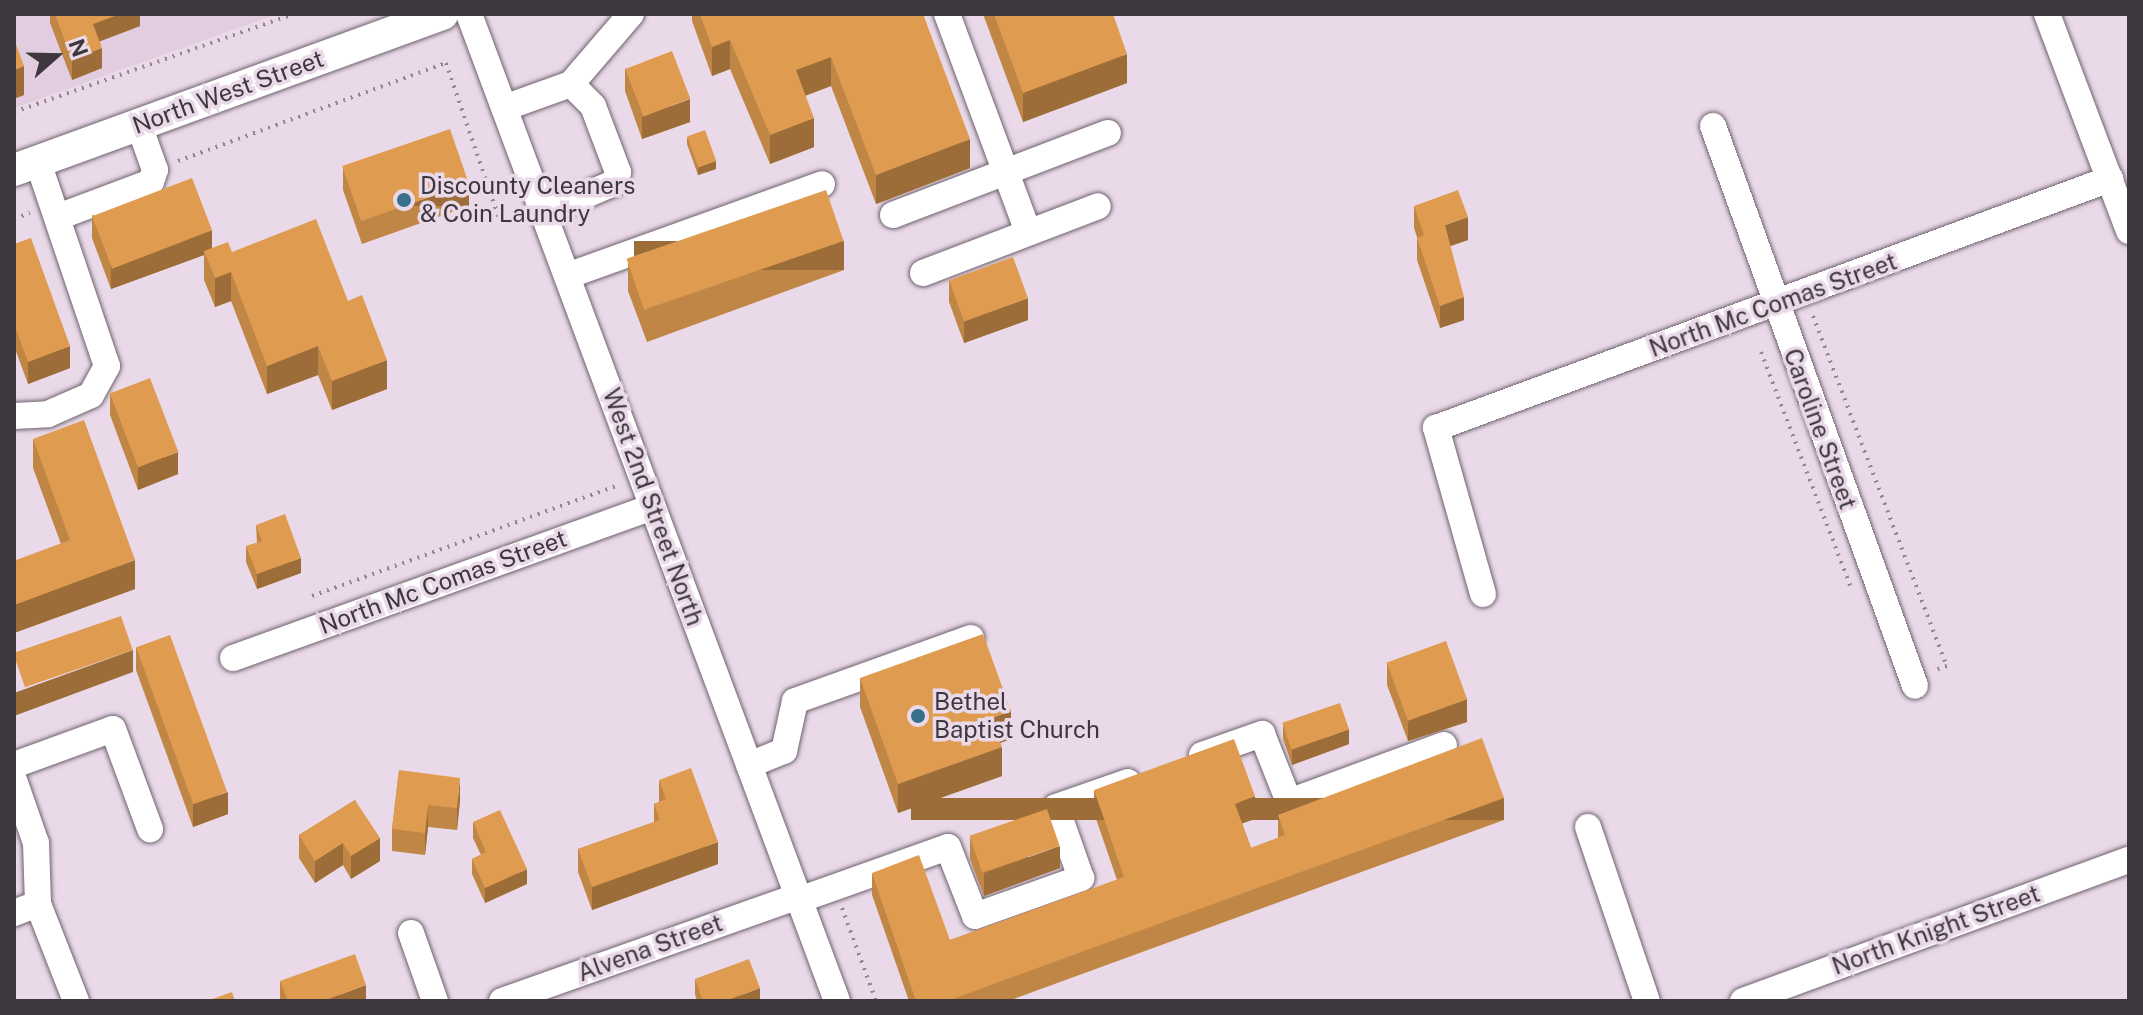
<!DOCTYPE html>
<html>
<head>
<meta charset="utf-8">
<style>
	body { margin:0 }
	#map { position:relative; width:2143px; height:1015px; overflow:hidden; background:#eadae9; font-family:"Public Sans",sans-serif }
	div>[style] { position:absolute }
	.built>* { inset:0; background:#e1cce0 }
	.path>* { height:4px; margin-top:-2px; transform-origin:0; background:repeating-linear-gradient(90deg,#928791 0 2px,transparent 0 8px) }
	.roads { filter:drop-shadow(0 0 2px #6f616e) drop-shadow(0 0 2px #6f616e) }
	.minor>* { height:26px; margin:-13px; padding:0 13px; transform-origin:13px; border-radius:13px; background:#fff }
	.major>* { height:32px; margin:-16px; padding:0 16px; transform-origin:16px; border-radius:16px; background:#fff }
	.wall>* { inset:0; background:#c08646 }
	.shaded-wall>* { inset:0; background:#9c6d39; transform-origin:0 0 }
	.building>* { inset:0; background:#df9c51; transform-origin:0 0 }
	.dots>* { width:22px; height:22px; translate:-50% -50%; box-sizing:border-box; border:4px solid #eadae9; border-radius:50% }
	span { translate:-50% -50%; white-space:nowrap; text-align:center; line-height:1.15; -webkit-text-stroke:7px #eadae9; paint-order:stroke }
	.street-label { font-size:24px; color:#3e373d }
	.poi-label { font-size:24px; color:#3e373d }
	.left { translate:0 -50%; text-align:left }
	.frame { position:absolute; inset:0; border:16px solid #3e373d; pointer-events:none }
	.north { position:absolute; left:16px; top:16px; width:80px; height:80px; -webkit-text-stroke:6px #eadae9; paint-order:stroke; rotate:70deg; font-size:22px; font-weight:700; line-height:32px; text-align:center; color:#3e373d }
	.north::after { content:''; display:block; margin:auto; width:28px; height:36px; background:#3e373d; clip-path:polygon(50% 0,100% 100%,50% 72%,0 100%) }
</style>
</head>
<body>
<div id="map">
	<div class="built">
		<i style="clip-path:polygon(14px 14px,277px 14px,14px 108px)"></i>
	</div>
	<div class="path">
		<i style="left:14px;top:112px;width:297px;rotate:-19.3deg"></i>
		<i style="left:178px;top:161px;width:285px;rotate:-20.1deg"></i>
		<i style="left:446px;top:63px;width:165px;rotate:71.2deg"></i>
		<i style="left:14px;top:219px;width:17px;rotate:-21deg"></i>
		<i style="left:1813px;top:316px;width:375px;rotate:69.1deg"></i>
		<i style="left:1947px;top:666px;width:13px;rotate:162deg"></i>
		<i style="left:1761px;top:352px;width:255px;rotate:69.1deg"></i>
		<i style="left:312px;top:596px;width:326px;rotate:-19.9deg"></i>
		<i style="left:842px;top:908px;width:99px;rotate:69.9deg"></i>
	</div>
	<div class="roads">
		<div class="minor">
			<i style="left:469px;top:14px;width:1053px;rotate:69.55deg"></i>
			<i style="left:947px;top:14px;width:233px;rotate:69.6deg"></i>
			<i style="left:2047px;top:14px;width:232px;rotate:69.3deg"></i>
			<i style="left:571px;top:84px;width:92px;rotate:-49.4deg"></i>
			<i style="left:504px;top:108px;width:71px;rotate:-19.7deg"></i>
			<i style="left:571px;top:84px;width:31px;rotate:45deg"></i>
			<i style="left:593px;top:106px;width:71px;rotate:69.3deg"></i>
			<i style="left:618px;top:172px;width:12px;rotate:110deg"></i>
			<i style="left:614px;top:183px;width:77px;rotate:157.1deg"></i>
			<i style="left:1713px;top:126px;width:595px;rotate:70.16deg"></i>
			<i style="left:893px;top:215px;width:230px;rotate:-20.9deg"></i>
			<i style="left:58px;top:217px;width:99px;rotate:-20.6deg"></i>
			<i style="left:151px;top:182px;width:13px;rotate:-72deg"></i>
			<i style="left:155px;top:170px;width:48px;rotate:-109.6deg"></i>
			<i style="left:923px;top:273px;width:187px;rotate:-20.9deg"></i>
			<i style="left:567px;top:276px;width:271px;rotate:-19.8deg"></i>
			<i style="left:14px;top:416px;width:34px;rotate:-3deg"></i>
			<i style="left:48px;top:414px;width:47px;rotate:-23.8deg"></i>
			<i style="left:91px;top:395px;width:33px;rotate:-61deg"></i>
			<i style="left:107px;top:366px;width:215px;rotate:-108.7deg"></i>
			<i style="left:1483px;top:594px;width:173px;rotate:-105.8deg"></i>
			<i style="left:1436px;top:428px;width:719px;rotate:-20.28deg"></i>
			<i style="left:233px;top:658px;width:446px;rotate:-19.8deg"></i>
			<i style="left:1202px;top:755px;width:64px;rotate:-19.3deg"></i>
			<i style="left:1262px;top:734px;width:73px;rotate:68.3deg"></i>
			<i style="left:1289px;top:802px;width:165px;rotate:-20.2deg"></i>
			<i style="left:14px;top:765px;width:105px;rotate:-20deg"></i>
			<i style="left:113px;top:729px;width:107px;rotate:69.7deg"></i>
			<i style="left:749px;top:765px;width:38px;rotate:-22deg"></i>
			<i style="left:784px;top:751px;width:51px;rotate:-77.6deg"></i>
			<i style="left:795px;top:701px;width:187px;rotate:-19.7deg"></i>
			<i style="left:14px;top:780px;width:67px;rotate:70.8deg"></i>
			<i style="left:36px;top:843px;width:61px;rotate:88.1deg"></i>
			<i style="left:38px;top:904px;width:104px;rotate:68.6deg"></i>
			<i style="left:1588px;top:827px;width:184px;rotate:71.3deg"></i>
			<i style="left:799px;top:900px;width:158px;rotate:-19.6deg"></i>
			<i style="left:948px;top:847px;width:74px;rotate:68.6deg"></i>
			<i style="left:975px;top:916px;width:113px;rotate:-19.7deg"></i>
			<i style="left:1081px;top:878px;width:75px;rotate:-109.4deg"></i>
			<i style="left:1056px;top:807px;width:76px;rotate:-19.1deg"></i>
			<i style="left:14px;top:913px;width:26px;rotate:-21deg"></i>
			<i style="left:411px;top:933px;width:72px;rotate:70.6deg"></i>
			<i style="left:502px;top:1001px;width:314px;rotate:-19.5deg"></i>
			<i style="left:1743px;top:1001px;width:411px;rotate:-20.1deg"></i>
		</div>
		<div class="major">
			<i style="left:14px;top:170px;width:456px;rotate:-20deg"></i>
		</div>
	</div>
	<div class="wall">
		<i style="clip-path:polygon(50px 14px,140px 14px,140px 26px,100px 41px,102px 68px,72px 80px,50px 23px)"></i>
		<i style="clip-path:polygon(692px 14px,923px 14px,970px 168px,876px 204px,831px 86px,805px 96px,814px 147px,770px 164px,730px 69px,712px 76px,692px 21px)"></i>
		<i style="clip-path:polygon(983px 14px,1113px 14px,1127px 83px,1023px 122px)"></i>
		<i style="clip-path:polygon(625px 68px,690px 122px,642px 139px,625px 91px)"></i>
		<i style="clip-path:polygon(687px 137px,716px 169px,698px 175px,687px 144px)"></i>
		<i style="clip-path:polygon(343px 167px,469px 206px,362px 244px,343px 190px)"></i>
		<i style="clip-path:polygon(1414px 206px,1468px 240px,1450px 246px,1464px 320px,1440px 328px,1417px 260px,1417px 237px,1414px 228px)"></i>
		<i style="clip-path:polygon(92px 215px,212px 248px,232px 252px,348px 301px,387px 389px,332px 410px,318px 375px,267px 394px,231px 301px,215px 307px,204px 280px,204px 255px,111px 289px,92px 238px)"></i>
		<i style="clip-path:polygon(14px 244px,70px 368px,28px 384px,14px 346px)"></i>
		<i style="clip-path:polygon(628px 262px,844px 270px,647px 342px,628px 291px)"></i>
		<i style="clip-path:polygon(949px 280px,1028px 320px,964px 343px,949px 302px)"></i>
		<i style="clip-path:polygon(110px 393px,178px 474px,138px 490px,110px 415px)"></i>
		<i style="clip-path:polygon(33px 439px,135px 589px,14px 633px,14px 561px,61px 544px,33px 468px)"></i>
		<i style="clip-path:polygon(256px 525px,301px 573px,257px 589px,246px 562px,246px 546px,257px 543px)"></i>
		<i style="clip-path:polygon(136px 647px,228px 814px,193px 827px,136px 670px)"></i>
		<i style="clip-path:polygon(1387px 663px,1467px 722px,1408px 741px,1387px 685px)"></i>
		<i style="clip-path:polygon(860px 678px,1011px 739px,1000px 743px,1002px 776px,898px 813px,860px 707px)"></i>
		<i style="clip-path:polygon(1283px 724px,1349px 744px,1292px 765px,1283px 739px)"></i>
		<i style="clip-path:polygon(399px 770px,460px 800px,457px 830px,428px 827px,425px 855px,392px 851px,392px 829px)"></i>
		<i style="clip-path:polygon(659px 780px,718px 864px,592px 910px,578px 872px,578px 849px,654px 822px,654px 804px,659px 802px)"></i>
		<i style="clip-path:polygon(1094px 790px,1255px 819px,1242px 823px,1251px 848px,1278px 838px,1278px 815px,1504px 820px,1008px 1001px,909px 1001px,872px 895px,872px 873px,950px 940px,1117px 880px,1094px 813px)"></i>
		<i style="clip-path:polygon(355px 800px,380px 861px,351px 879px,343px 865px,315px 883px,299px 858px,299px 835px)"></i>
		<i style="clip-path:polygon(473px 822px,527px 884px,485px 903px,472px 874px,472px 859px,481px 855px,473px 838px)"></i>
		<i style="clip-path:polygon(970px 837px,1060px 868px,984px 896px,970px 859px)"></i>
		<i style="clip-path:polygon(695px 979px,760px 1001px,697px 1001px,695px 994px)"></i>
		<i style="clip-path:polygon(280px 981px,366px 1001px,280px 1001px)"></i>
	</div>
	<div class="shaded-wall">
		<i style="clip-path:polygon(120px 14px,140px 14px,140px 26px,93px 44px,93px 24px)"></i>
		<i style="clip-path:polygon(730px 40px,730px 69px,712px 76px,712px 47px)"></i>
		<i style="clip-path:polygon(102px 48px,102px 68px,72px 80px,72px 60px)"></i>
		<i style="clip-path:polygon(1127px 54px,1127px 83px,1023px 122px,1023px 93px)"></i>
		<i style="clip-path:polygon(831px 57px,831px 86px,796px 99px,796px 70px)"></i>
		<i style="clip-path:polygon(24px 66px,24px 95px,14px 99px,14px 70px)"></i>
		<i style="clip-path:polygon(690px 99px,690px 122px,642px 139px,642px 117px)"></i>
		<i style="clip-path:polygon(814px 118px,814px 147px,770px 164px,770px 135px)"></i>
		<i style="clip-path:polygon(970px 139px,970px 168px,876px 204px,876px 175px)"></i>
		<i style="clip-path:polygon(716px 161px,716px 169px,698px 175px,698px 167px)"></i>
		<i style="left:469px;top:184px;width:22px;height:114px;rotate:90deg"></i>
		<i style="clip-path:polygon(1468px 217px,1468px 240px,1445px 248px,1445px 225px)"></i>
		<i style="clip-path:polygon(212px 230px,212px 252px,204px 251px,204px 255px,111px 289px,111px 267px)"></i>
		<i style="left:844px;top:241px;width:29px;height:210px;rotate:90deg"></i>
		<i style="clip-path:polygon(231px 272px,231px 301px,215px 307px,215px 278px)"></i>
		<i style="clip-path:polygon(1464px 297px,1464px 320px,1440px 328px,1440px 306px)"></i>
		<i style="clip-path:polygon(1028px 298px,1028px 320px,964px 343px,964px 321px)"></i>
		<i style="clip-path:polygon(70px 346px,70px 368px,28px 384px,28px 362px)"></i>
		<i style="clip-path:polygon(318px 346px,318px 375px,267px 394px,267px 366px)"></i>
		<i style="clip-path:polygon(387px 360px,387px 389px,332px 410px,332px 381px)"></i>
		<i style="clip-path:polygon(178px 452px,178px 474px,138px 490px,138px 467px)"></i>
		<i style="clip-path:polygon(301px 558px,301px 573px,257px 589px,257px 574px)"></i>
		<i style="clip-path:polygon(135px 560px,135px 589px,14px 633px,14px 605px)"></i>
		<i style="clip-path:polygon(133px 650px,133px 672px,14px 716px,14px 693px)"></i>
		<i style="clip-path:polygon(1467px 699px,1467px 722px,1408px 741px,1408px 719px)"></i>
		<i style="clip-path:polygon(1011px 711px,1011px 739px,991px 746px,991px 718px)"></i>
		<i style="clip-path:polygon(1349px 729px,1349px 744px,1292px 765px,1292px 750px)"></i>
		<i style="clip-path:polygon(1002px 747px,1002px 776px,898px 813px,898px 784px)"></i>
		<i style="clip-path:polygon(460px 778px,460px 800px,457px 830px,457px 808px)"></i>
		<i style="clip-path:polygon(228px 792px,228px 814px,193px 827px,193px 804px)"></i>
		<i style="clip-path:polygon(1255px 796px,1255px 819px,1235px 826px,1235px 804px)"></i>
		<i style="left:1504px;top:798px;width:22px;height:593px;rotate:90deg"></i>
		<i style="clip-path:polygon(428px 805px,428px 827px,425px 855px,425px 833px)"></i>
		<i style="clip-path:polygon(380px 838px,380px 861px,351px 879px,351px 856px)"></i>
		<i style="clip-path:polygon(718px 842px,718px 864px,592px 910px,592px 887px)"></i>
		<i style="clip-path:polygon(343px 843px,343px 865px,315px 883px,315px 861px)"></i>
		<i style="clip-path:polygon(1060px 846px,1060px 868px,984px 896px,984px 873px)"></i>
		<i style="clip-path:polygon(527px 869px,527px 884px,485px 903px,485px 888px)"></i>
		<i style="clip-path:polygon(366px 985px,366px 1001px,323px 1001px)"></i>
		<i style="clip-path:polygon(760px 988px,760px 1001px,725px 1001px)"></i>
	</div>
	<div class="building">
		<i style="clip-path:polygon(55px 14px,120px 14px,93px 24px,102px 48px,72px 60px)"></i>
		<i style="clip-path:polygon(700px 14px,923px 14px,970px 139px,876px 175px,831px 57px,796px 70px,814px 118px,770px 135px,730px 40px,712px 47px)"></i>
		<i style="clip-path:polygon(994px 14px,1113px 14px,1127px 54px,1023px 93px)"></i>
		<i style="clip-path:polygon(14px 39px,24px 66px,14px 70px)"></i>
		<i style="left:672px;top:51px;width:51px;height:50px;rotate:69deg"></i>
		<i style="left:450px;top:129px;width:58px;height:114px;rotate:71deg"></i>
		<i style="left:705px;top:130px;width:33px;height:19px;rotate:70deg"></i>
		<i style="left:192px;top:178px;width:56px;height:107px;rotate:69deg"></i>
		<i style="left:826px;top:190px;width:54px;height:211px;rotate:71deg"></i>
		<i style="clip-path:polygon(1458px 190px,1468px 217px,1445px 225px,1464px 297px,1440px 306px,1417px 238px,1424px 235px,1414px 206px)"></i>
		<i style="clip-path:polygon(316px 219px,348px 301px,362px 295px,387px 360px,332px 381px,318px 346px,267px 366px,231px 272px,215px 278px,204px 251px,228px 242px,232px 252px)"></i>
		<i style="clip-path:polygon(31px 238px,70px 346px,28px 362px,14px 324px,14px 244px)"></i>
		<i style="left:1013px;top:257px;width:44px;height:68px;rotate:70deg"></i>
		<i style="left:150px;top:378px;width:79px;height:43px;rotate:69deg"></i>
		<i style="clip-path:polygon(84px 420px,135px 560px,14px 605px,14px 561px,70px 540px,33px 439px)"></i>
		<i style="clip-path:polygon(285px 514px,301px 558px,257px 574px,246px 546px,262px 541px,256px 525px)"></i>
		<i style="left:121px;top:616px;width:36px;height:114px;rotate:71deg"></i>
		<i style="clip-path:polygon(983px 634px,1011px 711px,991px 718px,1002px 747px,898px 784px,860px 678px)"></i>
		<i style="left:170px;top:635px;width:167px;height:36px;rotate:70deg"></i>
		<i style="left:1446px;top:641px;width:62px;height:63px;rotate:70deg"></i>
		<i style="left:1340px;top:703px;width:28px;height:61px;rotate:71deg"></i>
		<i style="clip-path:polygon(1482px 738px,1504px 798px,947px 1001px,916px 1001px,872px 873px,919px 855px,950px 940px,1124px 877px,1094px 790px,1234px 739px,1255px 796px,1235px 804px,1251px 848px,1285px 835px,1278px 815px)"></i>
		<i style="clip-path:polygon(691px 768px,718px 842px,592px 887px,578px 849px,660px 820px,654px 804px,666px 799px,659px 780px)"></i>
		<i style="clip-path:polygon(399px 770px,460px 778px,457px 808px,428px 805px,425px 833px,392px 829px)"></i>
		<i style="clip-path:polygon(355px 800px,380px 838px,351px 856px,343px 843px,315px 861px,299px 835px)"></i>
		<i style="left:1047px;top:809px;width:39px;height:82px;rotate:71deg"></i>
		<i style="clip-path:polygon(500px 810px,527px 869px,485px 888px,472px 859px,486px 852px,473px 822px)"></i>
		<i style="clip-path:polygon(355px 954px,366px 985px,323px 1001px,288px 1001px,280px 981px)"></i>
		<i style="clip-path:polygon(749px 959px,760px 988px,725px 1001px,703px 1001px,695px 979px)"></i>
		<i style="clip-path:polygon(232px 992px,235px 1001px,207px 1001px)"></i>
	</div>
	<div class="dots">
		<i style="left:404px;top:200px;background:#38708a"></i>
		<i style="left:918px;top:716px;background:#38708a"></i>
	</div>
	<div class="street-label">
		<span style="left:228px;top:92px;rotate:-20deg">North West Street</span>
		<span style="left:1773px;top:305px;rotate:-20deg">North Mc Comas Street</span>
		<span style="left:1820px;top:429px;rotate:70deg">Caroline Street</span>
		<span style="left:653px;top:507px;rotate:70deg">West 2nd Street North</span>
		<span style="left:443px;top:582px;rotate:-20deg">North Mc Comas Street</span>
		<span style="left:1936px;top:930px;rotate:-20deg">North Knight Street</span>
		<span style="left:650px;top:948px;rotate:-20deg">Alvena Street</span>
	</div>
	<div class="poi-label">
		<span class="left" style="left:420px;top:200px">Discounty Cleaners<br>&amp; Coin Laundry</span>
		<span class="left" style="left:934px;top:716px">Bethel<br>Baptist Church</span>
	</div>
	<div class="frame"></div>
	<div class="north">N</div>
</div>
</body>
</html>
